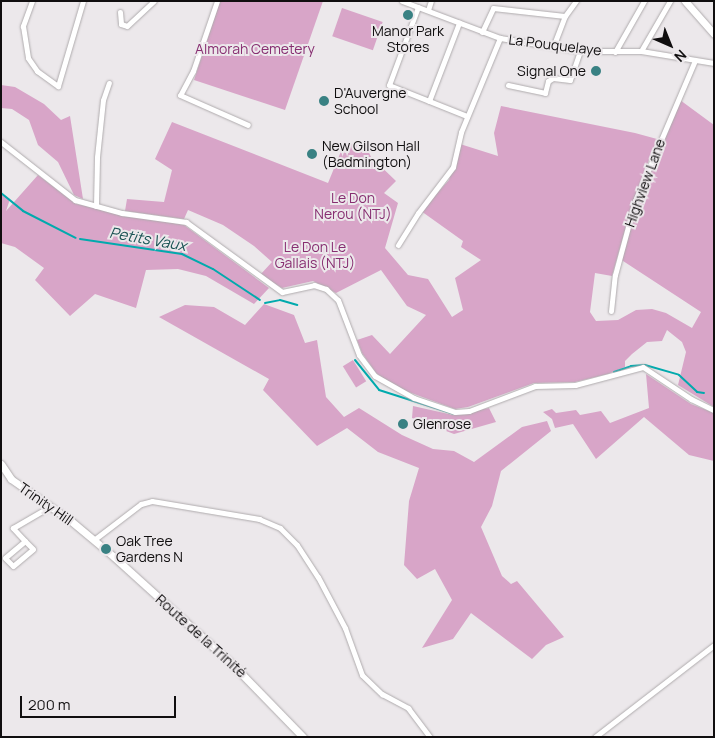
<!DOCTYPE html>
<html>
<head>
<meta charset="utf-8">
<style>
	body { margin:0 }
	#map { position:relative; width:715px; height:738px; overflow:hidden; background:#ece8eb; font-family:Manrope,sans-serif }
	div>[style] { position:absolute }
	.green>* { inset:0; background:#d8a5c8; transform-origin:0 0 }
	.stream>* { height:2px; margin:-1px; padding:0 1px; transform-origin:1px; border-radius:1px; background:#01aaad }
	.roads { filter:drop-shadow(0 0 1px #afabad) drop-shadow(0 0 1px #afabad) }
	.minor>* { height:5px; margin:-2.5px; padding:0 2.5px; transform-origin:2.5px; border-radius:2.5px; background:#fff }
	.major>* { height:7px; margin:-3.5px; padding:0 3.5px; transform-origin:3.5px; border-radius:3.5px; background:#fff }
	.dots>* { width:14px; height:14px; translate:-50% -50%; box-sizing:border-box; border:2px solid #ece8eb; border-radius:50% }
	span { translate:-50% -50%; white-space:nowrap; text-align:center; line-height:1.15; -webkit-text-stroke:4px #ece8eb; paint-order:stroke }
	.poi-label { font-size:14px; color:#100e0f }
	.right { translate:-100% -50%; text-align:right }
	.left { translate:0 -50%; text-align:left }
	.street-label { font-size:14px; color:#100e0f }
	.park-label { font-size:14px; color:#872e71 }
	.water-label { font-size:15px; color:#1a5354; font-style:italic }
	.frame { position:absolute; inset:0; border:2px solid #100e0f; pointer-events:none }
	.north { position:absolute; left:645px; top:20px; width:50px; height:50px; -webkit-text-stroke:4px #ece8eb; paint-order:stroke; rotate:136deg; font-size:14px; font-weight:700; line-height:20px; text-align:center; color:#100e0f }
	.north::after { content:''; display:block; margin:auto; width:18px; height:22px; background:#100e0f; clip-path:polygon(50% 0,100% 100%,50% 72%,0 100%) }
	.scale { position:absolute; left:20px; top:696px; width:156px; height:22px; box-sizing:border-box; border:2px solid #100e0f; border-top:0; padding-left:6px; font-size:15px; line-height:18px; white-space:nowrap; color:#100e0f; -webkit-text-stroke:4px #ece8eb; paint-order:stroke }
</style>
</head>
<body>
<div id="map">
	<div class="green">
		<i style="clip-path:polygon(220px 1px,323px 1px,285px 110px,194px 80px)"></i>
		<i style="left:342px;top:8px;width:43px;height:30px;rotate:19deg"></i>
		<i style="clip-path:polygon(1px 85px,15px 87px,44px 104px,61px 120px,70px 116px,83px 199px,74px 195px,58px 162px,38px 145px,29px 120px,12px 109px,1px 108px)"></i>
		<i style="clip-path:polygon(680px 100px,714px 125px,714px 407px,678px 385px,686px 352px,682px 342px,667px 330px,662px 341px,647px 342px,632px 354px,625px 361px,625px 367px,608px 374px,575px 382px,534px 383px,468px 407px,455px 409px,395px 387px,376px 373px,362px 353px,357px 340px,372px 335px,390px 354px,426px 315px,407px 306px,381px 270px,336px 293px,313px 281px,282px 288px,260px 275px,272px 262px,254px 246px,223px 225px,188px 210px,184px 219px,125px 211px,127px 199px,164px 202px,172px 170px,155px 159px,172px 122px,328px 183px,344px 144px,365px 144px,371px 157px,396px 181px,384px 193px,398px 203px,385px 248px,408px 275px,428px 279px,452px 317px,463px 310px,455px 278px,481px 260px,461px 247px,463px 241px,421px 211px,449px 180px,460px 144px,498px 156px,494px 133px,501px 106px,635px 133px,657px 139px,633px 202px,612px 276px,595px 273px,590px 312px,596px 321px,618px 320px,636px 310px,652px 309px,666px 313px,692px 328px,701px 312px,620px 259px,636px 204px)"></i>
		<i style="clip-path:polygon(38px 175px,76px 204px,184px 225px,269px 288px,254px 304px,206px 276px,178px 269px,146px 270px,136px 308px,95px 294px,70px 316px,35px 280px,44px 268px,15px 247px,1px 243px,1px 193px,10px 199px,6px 211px)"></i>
		<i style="clip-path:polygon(264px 304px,294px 315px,305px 343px,317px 340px,326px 397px,344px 417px,359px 408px,402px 435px,433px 449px,454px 451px,474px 462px,522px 427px,547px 421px,551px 431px,501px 471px,492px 506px,481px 527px,502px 576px,511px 584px,517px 581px,564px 637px,546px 645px,532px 659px,471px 613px,453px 639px,422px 648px,452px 600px,435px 569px,417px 579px,404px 565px,409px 501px,419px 468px,378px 452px,347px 428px,317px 446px,263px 390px,269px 379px,159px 317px,185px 305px,214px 307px,245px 325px)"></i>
		<i style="left:353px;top:360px;width:25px;height:12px;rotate:58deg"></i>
		<i style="clip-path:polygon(646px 374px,691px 404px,714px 413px,714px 461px,689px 455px,644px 417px,596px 459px,573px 424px,555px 428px,552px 419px,543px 412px,552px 409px,556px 413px,576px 410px,580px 415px,601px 411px,610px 423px,649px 408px)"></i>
		<i style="clip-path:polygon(413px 406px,453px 415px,489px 408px,496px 422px,454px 434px,412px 418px)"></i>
	</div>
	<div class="stream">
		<i style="left:1px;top:193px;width:28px;rotate:39deg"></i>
		<i style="left:23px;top:211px;width:59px;rotate:27deg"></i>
		<i style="left:80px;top:239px;width:103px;rotate:8.4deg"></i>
		<i style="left:182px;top:254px;width:34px;rotate:26deg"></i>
		<i style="left:213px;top:269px;width:56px;rotate:33.4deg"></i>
		<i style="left:265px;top:303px;width:15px;rotate:-11deg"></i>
		<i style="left:280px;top:300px;width:18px;rotate:16deg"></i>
		<i style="left:355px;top:360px;width:38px;rotate:51deg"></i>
		<i style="left:379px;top:390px;width:79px;rotate:17.7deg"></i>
		<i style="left:614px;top:372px;width:18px;rotate:-19deg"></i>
		<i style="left:631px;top:366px;width:14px;rotate:-4deg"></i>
		<i style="left:645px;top:365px;width:35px;rotate:16deg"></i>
		<i style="left:679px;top:375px;width:25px;rotate:43deg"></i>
		<i style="left:697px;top:392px;width:7px;rotate:8deg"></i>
	</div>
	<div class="roads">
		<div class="minor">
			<i style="left:32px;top:1px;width:27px;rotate:110deg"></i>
			<i style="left:23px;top:26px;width:32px;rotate:81deg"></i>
			<i style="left:28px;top:58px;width:16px;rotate:55deg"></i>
			<i style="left:37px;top:71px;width:26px;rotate:36deg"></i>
			<i style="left:58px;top:86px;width:89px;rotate:-73.6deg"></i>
			<i style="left:217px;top:1px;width:74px;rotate:108.9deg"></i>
			<i style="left:193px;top:71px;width:27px;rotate:118deg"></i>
			<i style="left:180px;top:95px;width:74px;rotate:23.8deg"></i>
			<i style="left:402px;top:1px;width:105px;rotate:20.7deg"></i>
			<i style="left:500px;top:38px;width:81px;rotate:9.2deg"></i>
			<i style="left:580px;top:51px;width:61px"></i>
			<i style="left:641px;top:51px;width:74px;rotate:9.3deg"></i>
			<i style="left:418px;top:7px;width:83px;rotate:110.4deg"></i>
			<i style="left:389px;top:85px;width:84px;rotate:21.7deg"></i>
			<i style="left:428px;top:10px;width:9px;rotate:-72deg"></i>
			<i style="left:120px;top:12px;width:12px;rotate:85deg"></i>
			<i style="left:121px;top:24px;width:6px;rotate:18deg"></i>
			<i style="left:127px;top:26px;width:37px;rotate:-43deg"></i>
			<i style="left:482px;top:32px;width:26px;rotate:-65deg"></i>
			<i style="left:493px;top:8px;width:72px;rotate:6.3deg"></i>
			<i style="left:553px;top:47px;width:33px;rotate:-69deg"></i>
			<i style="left:565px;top:16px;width:19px;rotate:-54deg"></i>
			<i style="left:641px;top:51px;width:58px;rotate:-59.9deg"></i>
			<i style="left:615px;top:52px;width:59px;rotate:-60.4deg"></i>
			<i style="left:508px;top:85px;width:38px;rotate:12deg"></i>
			<i style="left:545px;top:93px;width:12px;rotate:-76deg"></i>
			<i style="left:548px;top:81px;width:6px;rotate:-31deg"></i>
			<i style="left:553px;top:78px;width:17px;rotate:7deg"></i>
			<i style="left:570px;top:80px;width:31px;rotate:-71deg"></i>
			<i style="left:429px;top:101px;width:84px;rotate:-69deg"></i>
			<i style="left:1px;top:142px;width:94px;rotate:38.1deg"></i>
			<i style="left:75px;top:200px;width:49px;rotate:15.5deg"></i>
			<i style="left:122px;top:213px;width:65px;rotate:8deg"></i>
			<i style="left:186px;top:222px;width:119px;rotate:36.1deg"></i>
			<i style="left:282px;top:292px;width:33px;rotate:-12deg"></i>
			<i style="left:314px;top:285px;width:13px;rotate:18deg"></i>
			<i style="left:326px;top:289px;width:16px;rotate:43deg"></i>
			<i style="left:338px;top:300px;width:59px;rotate:69.1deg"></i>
			<i style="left:359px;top:355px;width:26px;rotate:53deg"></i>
			<i style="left:375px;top:376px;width:45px;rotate:29.4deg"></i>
			<i style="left:414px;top:398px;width:43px;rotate:18.9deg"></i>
			<i style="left:455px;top:412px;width:14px;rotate:-4deg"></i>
			<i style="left:469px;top:411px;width:71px;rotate:-20.7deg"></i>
			<i style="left:535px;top:386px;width:40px;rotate:-1.4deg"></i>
			<i style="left:575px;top:385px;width:70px;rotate:-14.8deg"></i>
			<i style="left:643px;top:367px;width:58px;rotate:33.7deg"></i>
			<i style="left:691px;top:399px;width:25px;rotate:26deg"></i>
			<i style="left:96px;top:206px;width:49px;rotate:-88.8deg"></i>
			<i style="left:97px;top:157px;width:57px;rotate:-84deg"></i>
			<i style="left:103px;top:100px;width:18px;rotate:-71deg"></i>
			<i style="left:398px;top:245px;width:38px;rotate:-58deg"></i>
			<i style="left:418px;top:213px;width:58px;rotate:-52.7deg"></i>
			<i style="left:453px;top:167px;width:36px;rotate:-77deg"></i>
			<i style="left:461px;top:132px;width:102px;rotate:-67.5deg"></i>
			<i style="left:611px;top:311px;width:36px;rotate:-84deg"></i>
			<i style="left:615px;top:275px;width:77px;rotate:-74.9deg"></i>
			<i style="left:635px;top:201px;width:153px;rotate:-66.9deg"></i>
			<i style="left:95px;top:539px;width:58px;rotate:-37.3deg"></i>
			<i style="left:141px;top:504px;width:11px;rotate:-15deg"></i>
			<i style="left:152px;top:501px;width:109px;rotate:9.5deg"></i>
			<i style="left:259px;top:519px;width:23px;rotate:23deg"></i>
			<i style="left:280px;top:528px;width:24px;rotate:45deg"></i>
			<i style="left:297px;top:545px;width:38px;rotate:57deg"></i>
			<i style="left:318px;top:577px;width:58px;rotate:62.1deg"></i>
			<i style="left:345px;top:628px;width:50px;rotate:70.1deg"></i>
			<i style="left:362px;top:675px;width:28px;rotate:44deg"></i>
			<i style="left:382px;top:694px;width:30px;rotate:28deg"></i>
			<i style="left:408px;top:708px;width:36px;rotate:53deg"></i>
			<i style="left:25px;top:541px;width:26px;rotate:140deg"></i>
			<i style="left:5px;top:558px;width:11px;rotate:45deg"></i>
			<i style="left:13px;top:566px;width:26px;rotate:-40deg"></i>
			<i style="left:33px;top:549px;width:11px;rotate:-135deg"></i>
			<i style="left:25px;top:541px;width:18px;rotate:-133deg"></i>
			<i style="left:13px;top:528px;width:42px;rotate:-30.3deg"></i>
			<i style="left:595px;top:737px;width:150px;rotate:-37.7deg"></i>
		</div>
		<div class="major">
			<i style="left:685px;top:1px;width:44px;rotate:48.7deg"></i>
			<i style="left:1px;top:464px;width:18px;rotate:56deg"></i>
			<i style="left:11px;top:479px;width:73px;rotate:35deg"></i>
			<i style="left:71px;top:521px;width:56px;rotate:39.9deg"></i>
			<i style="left:114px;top:557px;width:162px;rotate:42.2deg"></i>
			<i style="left:234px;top:666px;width:99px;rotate:45.8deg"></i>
		</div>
	</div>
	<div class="dots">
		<i style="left:408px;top:15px;background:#398183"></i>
		<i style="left:596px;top:71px;background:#398183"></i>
		<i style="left:324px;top:101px;background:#398183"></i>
		<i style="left:312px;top:154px;background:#398183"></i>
		<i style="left:403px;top:424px;background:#398183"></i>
		<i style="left:106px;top:549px;background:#398183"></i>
	</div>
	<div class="poi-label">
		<span style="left:408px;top:39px">Manor Park<br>Stores</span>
		<span class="right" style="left:586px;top:71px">Signal One</span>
		<span class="left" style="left:334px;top:101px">D'Auvergne<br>School</span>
		<span class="left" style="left:322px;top:154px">New Gilson Hall<br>(Badmington)</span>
		<span class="left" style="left:413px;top:424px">Glenrose</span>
		<span class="left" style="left:116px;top:549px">Oak Tree<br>Gardens N</span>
	</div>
	<div class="street-label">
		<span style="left:555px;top:45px;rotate:7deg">La Pouquelaye</span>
		<span style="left:645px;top:183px;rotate:-70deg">Highview Lane</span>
		<span style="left:46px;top:504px;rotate:35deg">Trinity Hill</span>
		<span style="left:201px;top:636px;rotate:42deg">Route de la Trinité</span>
	</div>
	<div class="park-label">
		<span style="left:255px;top:49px">Almorah Cemetery</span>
		<span style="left:353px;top:206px">Le Don<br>Nerou (NTJ)</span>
		<span style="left:315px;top:255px">Le Don Le<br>Gallais (NTJ)</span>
	</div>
	<div class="water-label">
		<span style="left:148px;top:239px;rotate:10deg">Petits Vaux</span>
	</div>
	<div class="frame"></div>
	<div class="north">N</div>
	<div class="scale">200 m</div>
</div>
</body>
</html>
